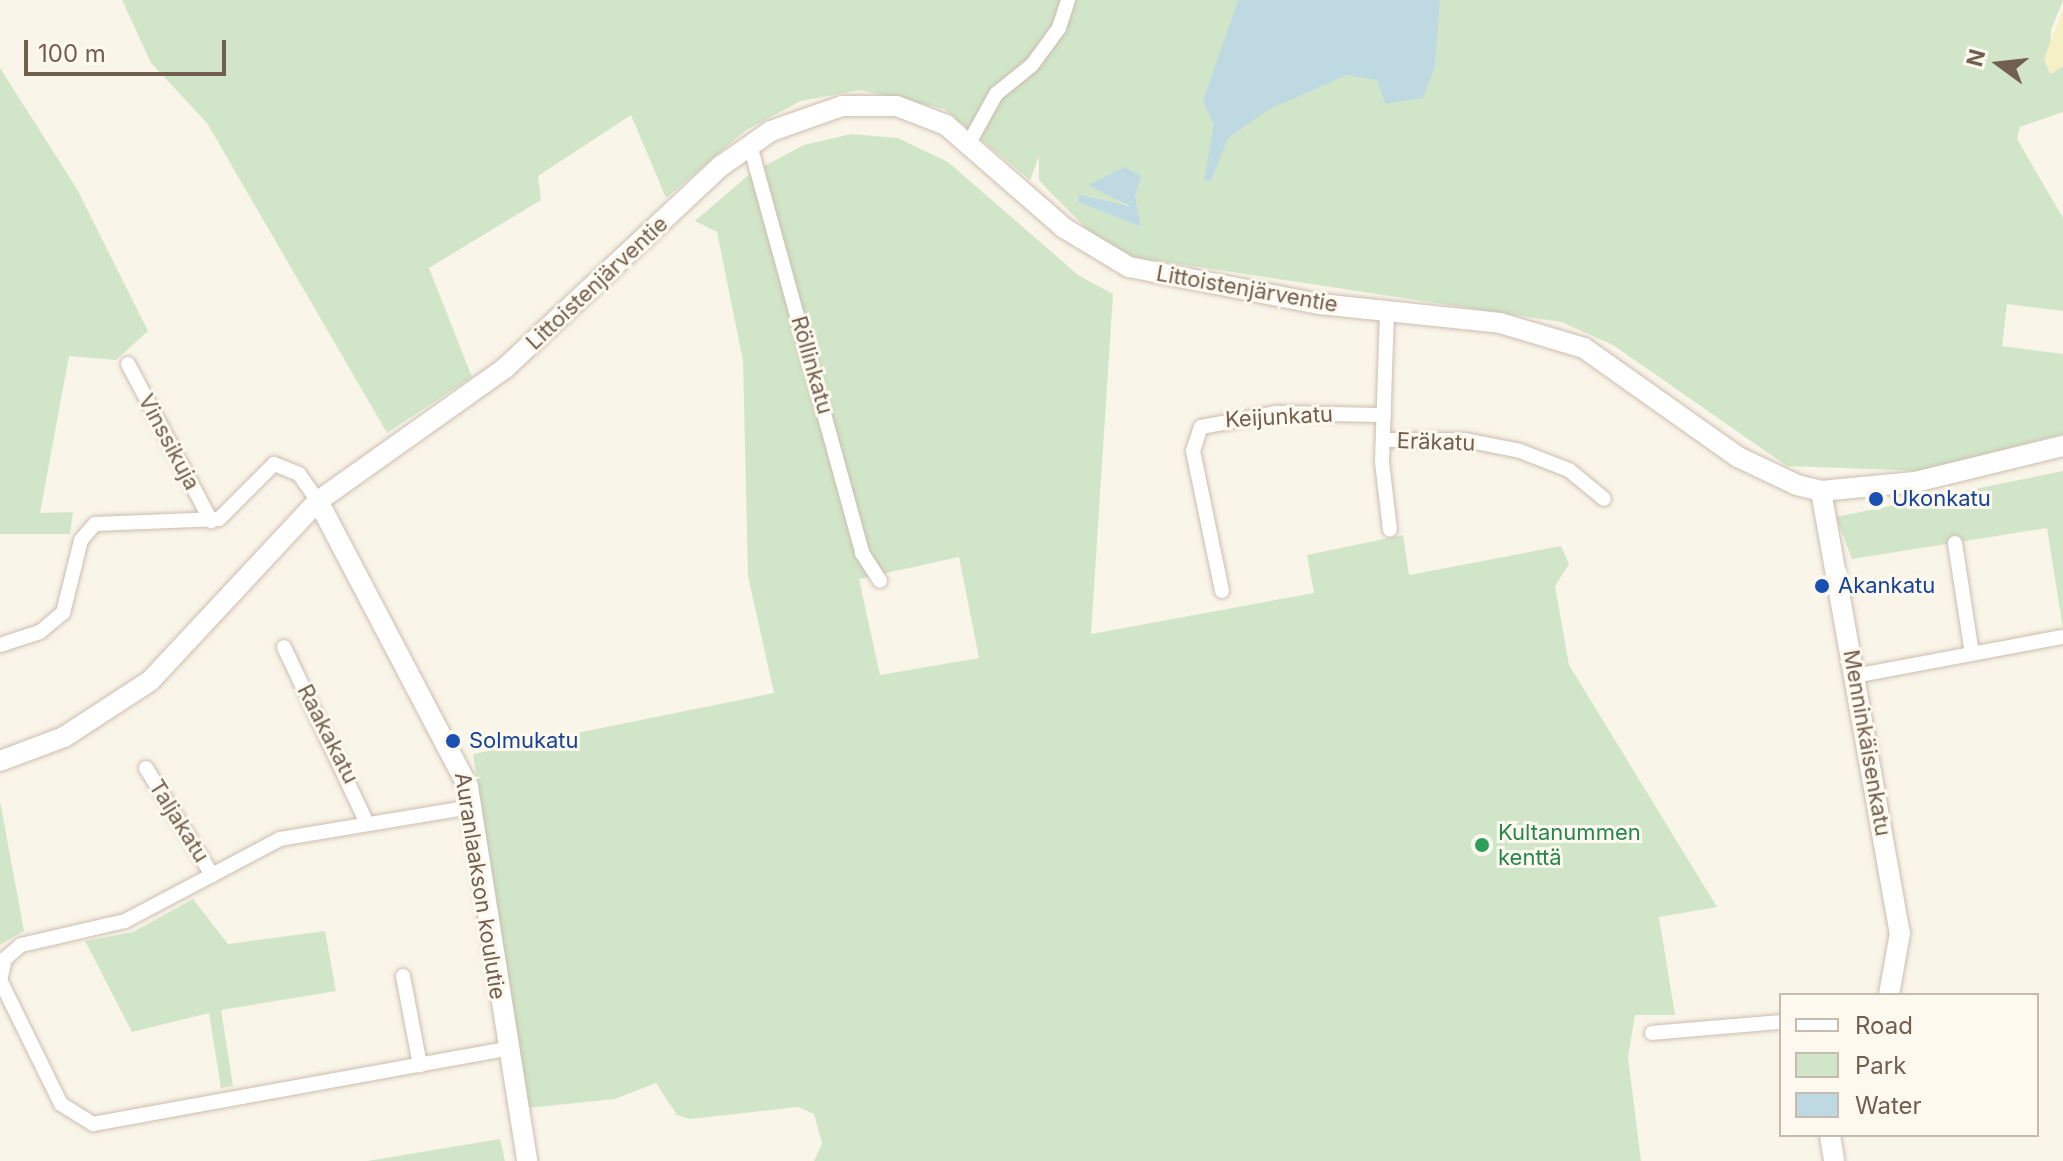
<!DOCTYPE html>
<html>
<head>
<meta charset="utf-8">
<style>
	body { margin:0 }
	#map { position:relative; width:2063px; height:1161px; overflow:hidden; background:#faf5e9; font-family:Inter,sans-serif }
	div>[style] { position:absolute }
	.green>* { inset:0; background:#d1e6c8 }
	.sand>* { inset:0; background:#f6f0c7 }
	.water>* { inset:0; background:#bfd9e2 }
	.roads { filter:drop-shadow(0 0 2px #cbbeb0) drop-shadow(0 0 2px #cbbeb0) }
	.street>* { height:14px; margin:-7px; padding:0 7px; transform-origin:7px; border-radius:7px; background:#fff }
	.secondary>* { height:20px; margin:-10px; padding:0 10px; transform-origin:10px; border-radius:10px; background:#fff }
	.dots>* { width:22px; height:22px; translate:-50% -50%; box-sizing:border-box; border:4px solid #fdf9ef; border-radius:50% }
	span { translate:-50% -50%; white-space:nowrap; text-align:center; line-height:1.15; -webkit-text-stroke:6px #fdf9ef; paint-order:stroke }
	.street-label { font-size:22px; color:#725f4f }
	.transit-label { font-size:22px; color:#164399 }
	.left { translate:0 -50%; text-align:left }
	.leisure-label { font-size:22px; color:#27864d }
	.legend { position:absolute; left:1779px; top:993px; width:260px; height:144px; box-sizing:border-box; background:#fdf9ef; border:2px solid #c5bbaf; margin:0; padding:10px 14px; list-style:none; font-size:24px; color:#725f4f }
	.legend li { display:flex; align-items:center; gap:16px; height:40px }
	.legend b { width:40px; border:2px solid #c5bbaf }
	.north { position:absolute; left:1959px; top:24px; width:80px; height:80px; -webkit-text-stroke:6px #fdf9ef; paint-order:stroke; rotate:285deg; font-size:22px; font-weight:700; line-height:32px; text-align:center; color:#725f4f }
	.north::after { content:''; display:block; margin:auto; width:28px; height:36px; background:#725f4f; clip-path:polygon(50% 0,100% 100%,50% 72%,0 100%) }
	.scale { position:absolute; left:24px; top:40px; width:202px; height:36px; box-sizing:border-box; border:4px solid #725f4f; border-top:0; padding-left:10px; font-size:24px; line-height:28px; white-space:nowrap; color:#725f4f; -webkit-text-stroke:6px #fdf9ef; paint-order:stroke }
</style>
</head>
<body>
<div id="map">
	<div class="green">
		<i style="clip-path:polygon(evenodd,122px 0,2063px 0,2051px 30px,2050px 74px,2063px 66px,2063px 112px,2020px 127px,2017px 139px,2063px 218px,2063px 311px,2007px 304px,2002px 346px,2063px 354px,2063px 434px,1921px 471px,1787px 466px,1613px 345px,1561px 322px,1133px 257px,1093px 235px,1048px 190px,1039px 180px,1039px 156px,1030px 180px,944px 109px,860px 90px,801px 101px,746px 130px,666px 198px,631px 115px,538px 176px,541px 200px,429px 268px,472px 377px,387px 433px,207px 123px,151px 63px,122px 0,1101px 190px,1135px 195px,1141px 227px,1079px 202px,1080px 194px,1131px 208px,1101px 190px)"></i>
		<i style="clip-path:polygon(0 68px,77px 189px,148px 331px,116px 360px,69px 356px,40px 513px,73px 512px,70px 534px,0 534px)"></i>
		<i style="clip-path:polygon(evenodd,851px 134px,898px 138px,948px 162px,1078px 275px,1113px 294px,1091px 634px,1314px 593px,1307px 555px,1403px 535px,1409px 575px,1561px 546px,1569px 564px,1555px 586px,1569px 665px,1717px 907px,1659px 917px,1675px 1015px,1635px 1015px,1628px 1057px,1641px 1161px,814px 1161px,822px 1143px,814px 1114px,798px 1107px,690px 1119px,677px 1115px,656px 1083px,615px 1099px,527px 1108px,473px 754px,774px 693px,748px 576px,743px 361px,717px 232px,695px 221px,751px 173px,804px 145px,851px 134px,959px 557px,979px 658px,880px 675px,859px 579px,959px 557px)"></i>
		<i style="clip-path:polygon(2063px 471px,2063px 629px,2047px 528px,1852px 559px,1836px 517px)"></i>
		<i style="clip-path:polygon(0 801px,24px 931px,0 945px)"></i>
		<i style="clip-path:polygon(193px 899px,228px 944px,325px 931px,336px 991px,221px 1010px,233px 1086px,221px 1088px,209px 1013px,132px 1032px,85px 941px,133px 932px)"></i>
		<i style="clip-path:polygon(500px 1139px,505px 1161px,367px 1161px)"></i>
	</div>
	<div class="sand">
		<i style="clip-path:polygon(2063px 9px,2063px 66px,2050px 74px,2044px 59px)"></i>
	</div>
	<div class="water">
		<i style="clip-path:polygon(1238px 0,1440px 0,1435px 66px,1423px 98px,1385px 104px,1377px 80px,1347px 75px,1268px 110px,1228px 138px,1211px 181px,1204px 180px,1214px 125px,1203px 101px)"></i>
		<i style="clip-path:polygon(1125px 167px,1141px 176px,1135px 195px,1141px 227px,1078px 202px,1079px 194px,1131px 207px,1088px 185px)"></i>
	</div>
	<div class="roads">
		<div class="street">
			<i style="left:970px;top:141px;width:54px;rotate:-61deg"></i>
			<i style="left:996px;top:94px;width:46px;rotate:-38.9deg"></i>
			<i style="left:1032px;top:65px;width:46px;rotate:-53.9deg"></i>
			<i style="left:1059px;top:28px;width:29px;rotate:-72deg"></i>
			<i style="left:750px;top:145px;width:423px;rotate:74.6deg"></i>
			<i style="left:862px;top:553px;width:33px;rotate:57deg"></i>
			<i style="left:1387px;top:311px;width:151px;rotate:91.9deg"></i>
			<i style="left:1382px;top:462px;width:68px;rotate:83.3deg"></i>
			<i style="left:128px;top:364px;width:178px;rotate:62.1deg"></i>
			<i style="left:1383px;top:440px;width:82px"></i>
			<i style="left:1465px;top:440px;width:56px;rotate:11.3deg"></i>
			<i style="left:1520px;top:451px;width:53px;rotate:21.2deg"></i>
			<i style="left:1569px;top:470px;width:45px;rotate:39.6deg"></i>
			<i style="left:1955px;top:543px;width:112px;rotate:81.3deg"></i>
			<i style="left:1222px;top:591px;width:143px;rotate:-101.7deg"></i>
			<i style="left:1193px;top:451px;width:25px;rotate:-72deg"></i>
			<i style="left:1201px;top:427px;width:76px;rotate:-10.6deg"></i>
			<i style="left:1276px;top:413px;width:108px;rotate:1.1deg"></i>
			<i style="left:0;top:645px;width:42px;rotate:-18deg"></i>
			<i style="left:40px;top:632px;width:30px;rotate:-40deg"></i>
			<i style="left:63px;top:613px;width:75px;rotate:-76.1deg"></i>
			<i style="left:81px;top:540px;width:21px;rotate:-49deg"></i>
			<i style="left:95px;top:524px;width:124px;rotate:-2.3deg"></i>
			<i style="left:219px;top:519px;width:78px;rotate:-45deg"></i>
			<i style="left:274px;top:464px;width:27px;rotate:22deg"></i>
			<i style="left:299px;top:474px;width:33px;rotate:55deg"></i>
			<i style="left:284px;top:647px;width:195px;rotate:64.8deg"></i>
			<i style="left:1854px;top:676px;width:212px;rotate:-10.6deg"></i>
			<i style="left:146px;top:768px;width:126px;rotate:58.3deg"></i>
			<i style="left:471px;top:807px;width:194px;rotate:170.5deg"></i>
			<i style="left:280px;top:839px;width:175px;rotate:152.1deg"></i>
			<i style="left:125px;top:921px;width:107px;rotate:167deg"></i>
			<i style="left:21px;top:945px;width:21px;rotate:139deg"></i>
			<i style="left:5px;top:959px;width:22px;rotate:103deg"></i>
			<i style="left:0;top:980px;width:138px;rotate:63.8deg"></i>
			<i style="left:61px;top:1104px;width:38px;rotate:32deg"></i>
			<i style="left:93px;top:1124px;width:420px;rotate:-10.3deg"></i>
			<i style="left:403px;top:976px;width:91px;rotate:79.2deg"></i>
			<i style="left:1652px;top:1033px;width:129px;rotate:-4.9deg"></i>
		</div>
		<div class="secondary">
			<i style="left:1821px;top:491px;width:449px;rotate:79.9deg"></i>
			<i style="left:1900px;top:933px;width:63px;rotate:100.1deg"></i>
			<i style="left:318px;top:501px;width:323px;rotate:62.3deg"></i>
			<i style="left:468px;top:787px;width:379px;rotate:81deg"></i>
			<i style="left:0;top:761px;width:68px;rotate:-20.6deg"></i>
			<i style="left:64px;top:737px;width:103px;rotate:-33.1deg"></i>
			<i style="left:150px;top:681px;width:246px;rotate:-47deg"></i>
			<i style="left:318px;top:501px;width:229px;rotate:-35.4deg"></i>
			<i style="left:505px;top:368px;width:296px;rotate:-43.1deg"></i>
			<i style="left:721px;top:166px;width:61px;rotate:-35deg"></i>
			<i style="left:771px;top:131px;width:75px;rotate:-19.4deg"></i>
			<i style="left:842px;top:106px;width:55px"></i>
			<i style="left:897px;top:106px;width:53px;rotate:21.2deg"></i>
			<i style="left:946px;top:125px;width:157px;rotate:41.1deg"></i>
			<i style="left:1064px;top:228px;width:76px;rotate:31deg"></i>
			<i style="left:1129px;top:267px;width:195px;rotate:11deg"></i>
			<i style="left:1320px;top:304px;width:181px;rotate:6deg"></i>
			<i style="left:1500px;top:323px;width:88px;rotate:16.6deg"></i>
			<i style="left:1584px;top:348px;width:189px;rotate:35.3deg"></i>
			<i style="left:1738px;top:457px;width:65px;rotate:25.4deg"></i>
			<i style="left:1797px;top:485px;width:25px;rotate:14deg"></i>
			<i style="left:1821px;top:491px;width:94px;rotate:-5.5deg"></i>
			<i style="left:1915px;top:482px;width:152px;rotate:-13.7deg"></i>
			<i style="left:1830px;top:1135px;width:26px;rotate:81deg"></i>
		</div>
	</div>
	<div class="dots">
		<i style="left:1876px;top:499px;background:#1a4fb4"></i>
		<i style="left:1822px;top:586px;background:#1a4fb4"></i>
		<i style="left:453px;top:741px;background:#1a4fb4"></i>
		<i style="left:1482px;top:845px;background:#2e9e5b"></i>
	</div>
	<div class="street-label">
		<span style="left:597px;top:283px;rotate:-43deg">Littoistenjärventie</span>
		<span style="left:1247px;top:289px;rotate:10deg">Littoistenjärventie</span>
		<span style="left:812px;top:365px;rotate:74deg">Röllinkatu</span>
		<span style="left:1279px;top:417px;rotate:-3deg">Keijunkatu</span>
		<span style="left:169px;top:442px;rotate:62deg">Vinssikuja</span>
		<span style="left:1436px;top:442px;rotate:2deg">Eräkatu</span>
		<span style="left:328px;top:734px;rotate:63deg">Raakakatu</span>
		<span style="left:1867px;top:743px;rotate:80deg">Menninkäisenkatu</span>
		<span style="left:179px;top:821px;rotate:58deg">Taljakatu</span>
		<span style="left:480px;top:886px;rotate:81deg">Auranlaakson koulutie</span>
	</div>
	<div class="transit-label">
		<span class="left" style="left:1892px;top:499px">Ukonkatu</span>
		<span class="left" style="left:1838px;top:586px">Akankatu</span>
		<span class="left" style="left:469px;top:741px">Solmukatu</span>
	</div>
	<div class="leisure-label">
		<span class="left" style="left:1498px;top:845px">Kultanummen<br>kenttä</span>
	</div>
	<ul class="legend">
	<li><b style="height:10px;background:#fff"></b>Road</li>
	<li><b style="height:22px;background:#d1e6c8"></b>Park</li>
	<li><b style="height:22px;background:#bfd9e2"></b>Water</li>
	</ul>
	<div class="north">N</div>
	<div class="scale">100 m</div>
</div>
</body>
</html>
